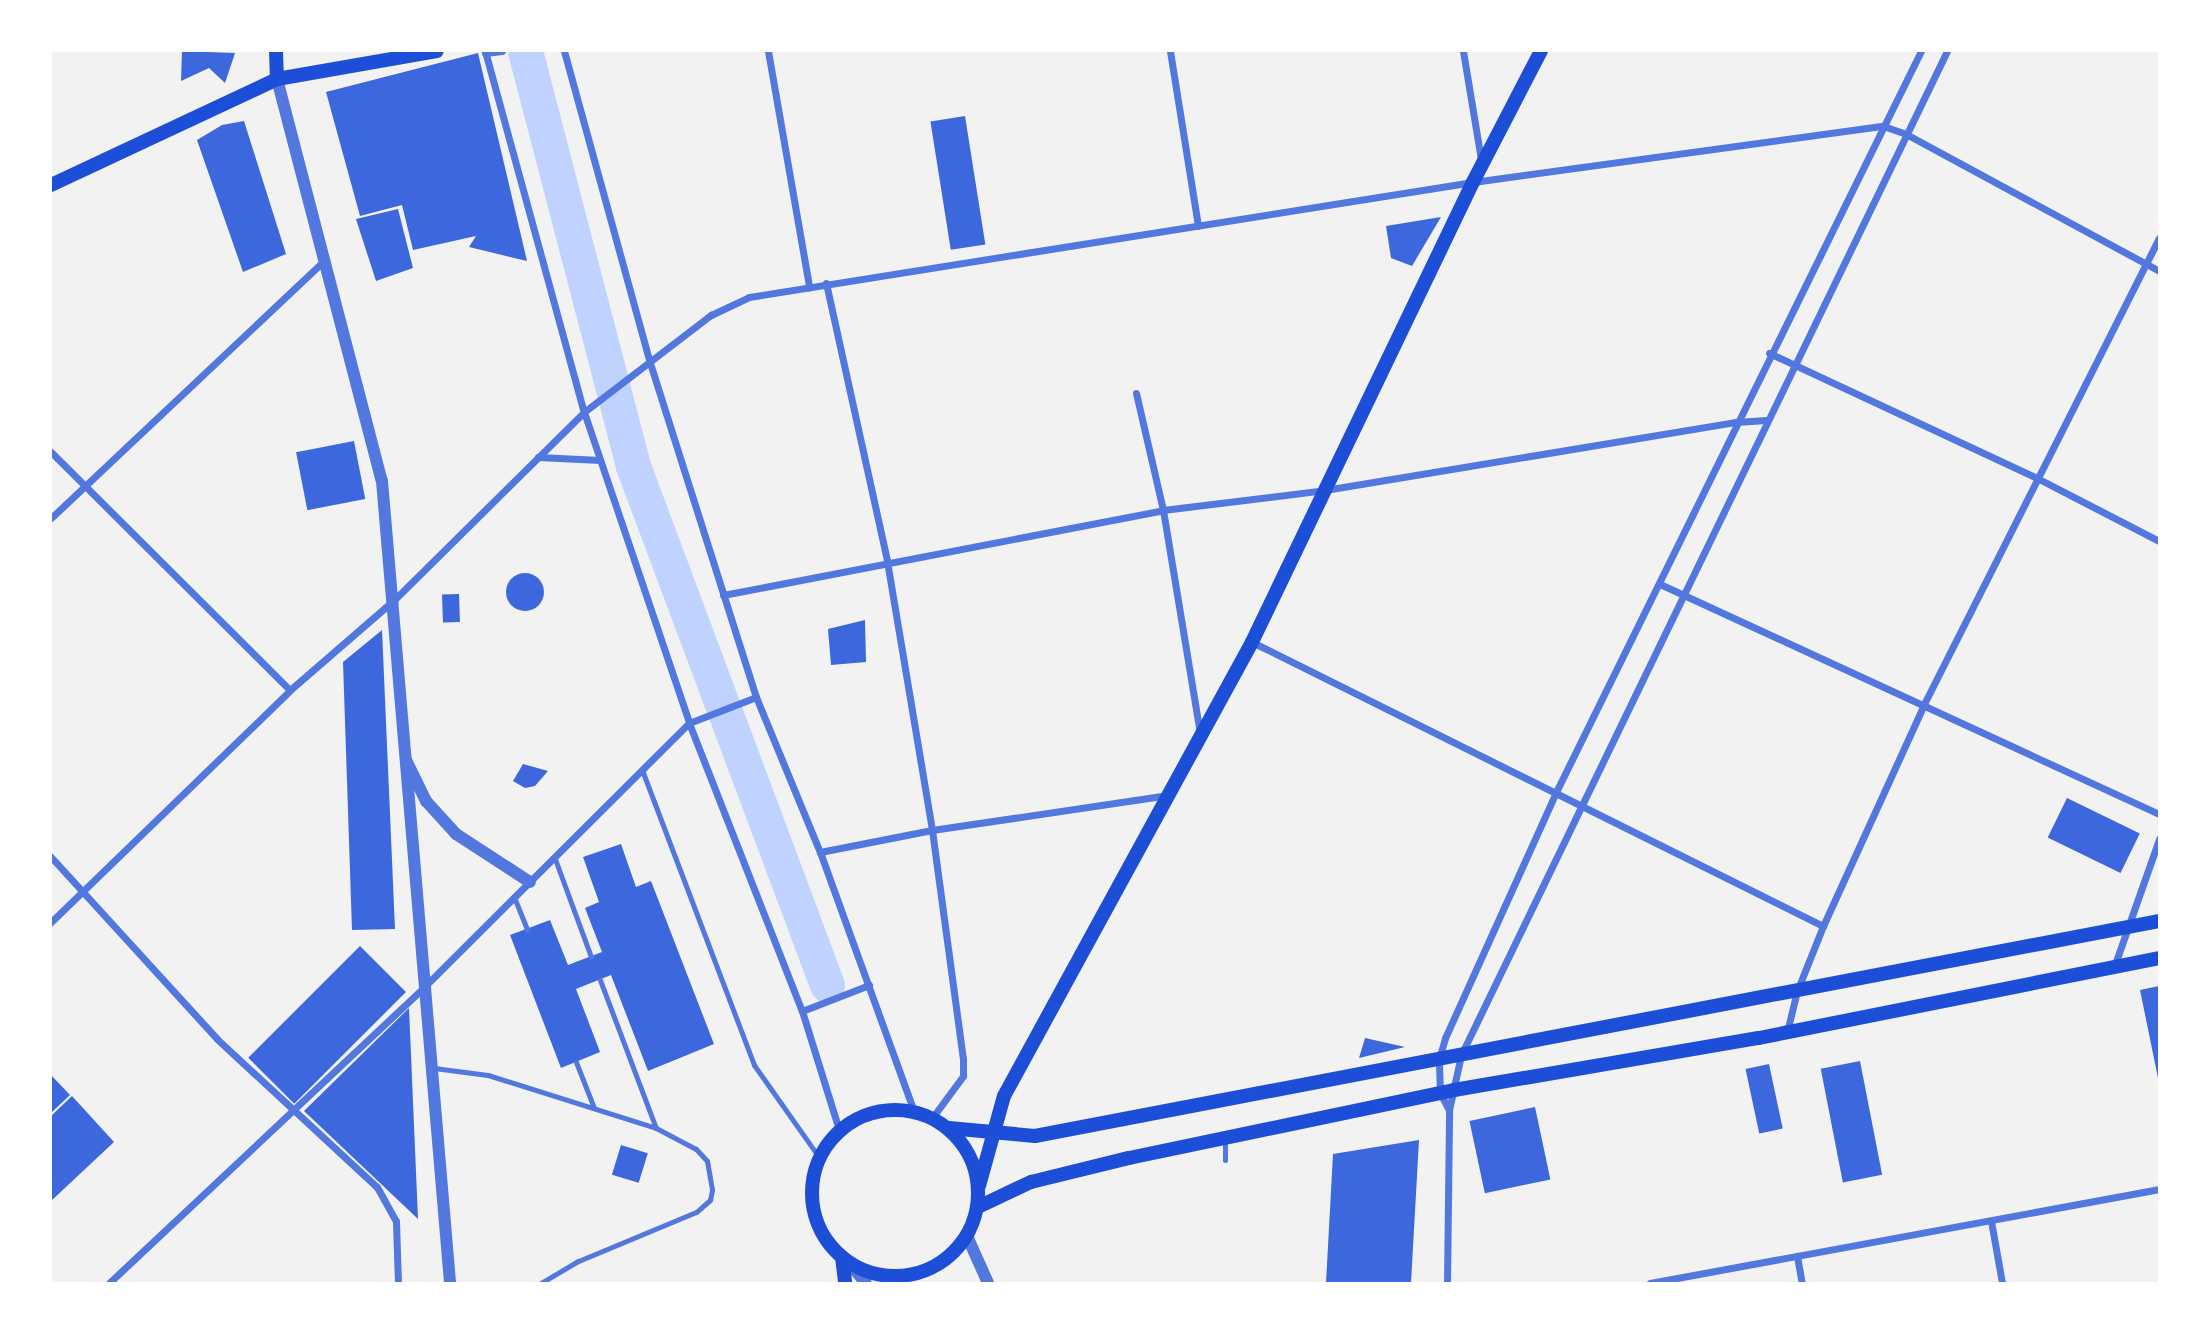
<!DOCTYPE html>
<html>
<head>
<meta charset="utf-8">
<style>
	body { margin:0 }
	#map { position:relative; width:2210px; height:1334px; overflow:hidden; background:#f2f2f2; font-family:Manrope,sans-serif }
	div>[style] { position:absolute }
	.river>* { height:35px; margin:-17.5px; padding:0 17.5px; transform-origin:17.5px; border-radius:17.5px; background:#bfd3fe }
	.building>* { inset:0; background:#3d67dc; transform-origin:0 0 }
	.round { border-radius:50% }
	.service>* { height:5px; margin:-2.5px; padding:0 2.5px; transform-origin:2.5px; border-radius:2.5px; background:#5277de }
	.minor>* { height:7px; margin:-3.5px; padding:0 3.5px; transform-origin:3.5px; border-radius:3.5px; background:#5277de }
	.tertiary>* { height:12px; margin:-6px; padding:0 6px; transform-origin:6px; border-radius:6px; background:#5277de }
	.secondary>* { height:14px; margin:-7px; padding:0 7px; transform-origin:7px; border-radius:7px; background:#1d4ed8 }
	.secondary>.ring { margin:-7px; padding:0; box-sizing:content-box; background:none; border:14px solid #1d4ed8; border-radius:50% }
	span { translate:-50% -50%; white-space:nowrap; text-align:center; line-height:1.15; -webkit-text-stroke:7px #fff; paint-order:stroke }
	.frame { position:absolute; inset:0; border:52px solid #fff; pointer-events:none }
</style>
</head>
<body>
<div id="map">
	<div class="river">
		<i style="left:525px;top:51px;width:429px;rotate:75.4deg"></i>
		<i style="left:633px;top:466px;width:554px;rotate:69.5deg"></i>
	</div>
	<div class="building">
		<i style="clip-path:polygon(182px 51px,235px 53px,225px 83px,209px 68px,181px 81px)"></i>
		<i style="clip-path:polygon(478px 53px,527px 261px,469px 247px,476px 236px,413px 250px,402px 205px,360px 216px,326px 92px)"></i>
		<i style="left:965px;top:116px;width:130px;height:35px;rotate:81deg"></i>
		<i style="clip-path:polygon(244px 121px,286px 254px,243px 272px,197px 140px,222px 125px)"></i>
		<i style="clip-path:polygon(398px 209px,413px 268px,376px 281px,356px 219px)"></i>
		<i style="clip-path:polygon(1441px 217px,1412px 266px,1391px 258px,1386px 226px)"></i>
		<i style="left:354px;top:441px;width:59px;height:59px;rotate:79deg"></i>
		<i class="round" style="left:506px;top:573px;width:38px;height:38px"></i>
		<i style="left:459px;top:594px;width:28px;height:17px;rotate:88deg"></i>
		<i style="clip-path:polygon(865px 620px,866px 662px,831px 665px,828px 629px)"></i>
		<i style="clip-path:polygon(382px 630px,395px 929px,352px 930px,343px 662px)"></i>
		<i style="clip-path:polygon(523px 764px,548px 771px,535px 786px,525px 788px,513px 781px)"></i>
		<i style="left:2067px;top:798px;width:81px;height:44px;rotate:26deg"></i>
		<i style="clip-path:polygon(621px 844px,636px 887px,651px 881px,714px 1044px,648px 1071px,611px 975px,576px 989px,600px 1052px,561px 1068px,510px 935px,550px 920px,568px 965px,602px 952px,585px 908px,599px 902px,583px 857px)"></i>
		<i style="left:360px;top:946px;width:65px;height:158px;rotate:45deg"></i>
		<i style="clip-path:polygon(2159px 986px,2159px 1078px,2158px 1078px,2140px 990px)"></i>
		<i style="clip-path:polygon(409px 1008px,418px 1219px,304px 1111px)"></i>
		<i style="clip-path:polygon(1365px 1038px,1405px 1047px,1359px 1058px)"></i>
		<i style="left:1860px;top:1061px;width:116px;height:40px;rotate:79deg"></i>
		<i style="left:1769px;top:1064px;width:66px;height:24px;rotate:78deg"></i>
		<i style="clip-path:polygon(51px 1075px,70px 1095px,51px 1113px)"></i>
		<i style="clip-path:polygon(72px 1096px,114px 1142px,51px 1201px,51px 1116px)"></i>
		<i style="left:1535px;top:1107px;width:74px;height:67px;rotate:78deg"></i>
		<i style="clip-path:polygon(1419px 1140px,1411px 1283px,1326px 1283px,1333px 1154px)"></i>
		<i style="left:621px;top:1145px;width:28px;height:31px;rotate:17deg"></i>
	</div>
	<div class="service">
		<i style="left:642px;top:770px;width:316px;rotate:69.2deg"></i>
		<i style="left:754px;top:1065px;width:113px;rotate:54.8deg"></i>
		<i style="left:555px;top:859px;width:104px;rotate:69.8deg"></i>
		<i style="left:514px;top:897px;width:35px;rotate:68deg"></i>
		<i style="left:600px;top:980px;width:158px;rotate:69.3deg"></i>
		<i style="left:576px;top:1062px;width:49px;rotate:68.6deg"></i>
		<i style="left:434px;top:1068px;width:54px;rotate:7.4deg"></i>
		<i style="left:488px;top:1075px;width:176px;rotate:17.5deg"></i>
		<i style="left:656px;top:1128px;width:45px;rotate:27.7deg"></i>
		<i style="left:696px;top:1149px;width:16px;rotate:47deg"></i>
		<i style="left:707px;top:1161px;width:29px;rotate:80deg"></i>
		<i style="left:712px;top:1190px;width:10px;rotate:101deg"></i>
		<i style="left:710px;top:1200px;width:18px;rotate:139deg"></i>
		<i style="left:696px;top:1212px;width:128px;rotate:157.4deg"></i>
		<i style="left:578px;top:1261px;width:43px;rotate:149.3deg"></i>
		<i style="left:1225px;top:1141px;width:19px;rotate:90deg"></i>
	</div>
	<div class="minor">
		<i style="left:485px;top:51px;width:374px;rotate:74.7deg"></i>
		<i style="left:584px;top:412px;width:328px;rotate:71.3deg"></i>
		<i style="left:689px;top:723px;width:309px;rotate:68.6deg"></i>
		<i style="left:802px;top:1011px;width:125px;rotate:72.7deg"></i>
		<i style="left:564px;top:51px;width:324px;rotate:74.6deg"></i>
		<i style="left:650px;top:363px;width:350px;rotate:72.4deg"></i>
		<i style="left:756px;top:697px;width:168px;rotate:67.6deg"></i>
		<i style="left:820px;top:852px;width:276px;rotate:70.1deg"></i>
		<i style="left:768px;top:51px;width:240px;rotate:80.1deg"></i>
		<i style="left:1170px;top:51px;width:177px;rotate:80.9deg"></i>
		<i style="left:1463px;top:51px;width:110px;rotate:80.6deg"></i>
		<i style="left:485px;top:53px;width:17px;rotate:-7deg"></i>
		<i style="left:826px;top:283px;width:285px;rotate:77.6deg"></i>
		<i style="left:887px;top:561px;width:273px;rotate:80.5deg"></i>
		<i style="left:932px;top:830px;width:231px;rotate:82.3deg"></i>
		<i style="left:963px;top:1059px;width:17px;rotate:90deg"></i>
		<i style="left:963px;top:1076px;width:52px;rotate:126.4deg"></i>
		<i style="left:1769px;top:353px;width:296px;rotate:25deg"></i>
		<i style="left:2037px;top:478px;width:137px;rotate:27.3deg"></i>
		<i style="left:1136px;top:393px;width:120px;rotate:77deg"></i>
		<i style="left:1163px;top:510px;width:226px;rotate:80.6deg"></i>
		<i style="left:51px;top:452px;width:337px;rotate:44.9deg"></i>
		<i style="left:538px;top:457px;width:62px;rotate:2.8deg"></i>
		<i style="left:51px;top:518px;width:375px;rotate:-43.3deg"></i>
		<i style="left:1662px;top:585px;width:547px;rotate:24.74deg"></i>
		<i style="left:723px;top:595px;width:448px;rotate:-10.9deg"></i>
		<i style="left:1163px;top:510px;width:163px;rotate:-7deg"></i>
		<i style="left:1325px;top:490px;width:417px;rotate:-9.4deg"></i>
		<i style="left:1736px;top:422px;width:30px;rotate:-4deg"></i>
		<i style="left:1252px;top:642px;width:638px;rotate:26.44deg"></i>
		<i style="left:820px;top:852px;width:114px;rotate:-11.1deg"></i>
		<i style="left:932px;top:830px;width:239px;rotate:-8.4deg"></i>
		<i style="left:51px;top:857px;width:246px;rotate:47.6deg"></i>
		<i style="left:217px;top:1039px;width:218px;rotate:42.8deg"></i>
		<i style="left:377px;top:1187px;width:39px;rotate:61deg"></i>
		<i style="left:396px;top:1221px;width:62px;rotate:88.2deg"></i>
		<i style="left:51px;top:922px;width:333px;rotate:-44.1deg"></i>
		<i style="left:290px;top:690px;width:139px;rotate:-40.9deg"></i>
		<i style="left:395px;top:599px;width:266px;rotate:-44.7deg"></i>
		<i style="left:584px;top:412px;width:160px;rotate:-37.4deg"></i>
		<i style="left:711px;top:315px;width:42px;rotate:-25.3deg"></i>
		<i style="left:749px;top:297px;width:733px;rotate:-9.03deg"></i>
		<i style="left:1473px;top:182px;width:414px;rotate:-7.8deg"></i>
		<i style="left:1883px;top:126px;width:24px;rotate:19deg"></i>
		<i style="left:1906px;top:134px;width:288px;rotate:28.4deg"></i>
		<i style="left:2114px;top:967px;width:136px;rotate:-70.6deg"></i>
		<i style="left:802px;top:1011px;width:72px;rotate:-21.2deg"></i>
		<i style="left:1787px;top:1032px;width:42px;rotate:-76.3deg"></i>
		<i style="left:1797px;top:991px;width:70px;rotate:-68.2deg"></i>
		<i style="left:1823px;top:926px;width:244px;rotate:-65.5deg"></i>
		<i style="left:1924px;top:704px;width:522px;rotate:-63.24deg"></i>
		<i style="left:1449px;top:1110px;width:19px;rotate:-118deg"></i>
		<i style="left:1440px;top:1093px;width:34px;rotate:-92deg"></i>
		<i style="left:1439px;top:1059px;width:22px;rotate:-74deg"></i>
		<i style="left:1445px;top:1038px;width:270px;rotate:-65.7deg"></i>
		<i style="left:1556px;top:792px;width:826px;rotate:-63.78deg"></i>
		<i style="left:1991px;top:1221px;width:63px;rotate:79.9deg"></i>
		<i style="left:1797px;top:1256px;width:27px;rotate:80deg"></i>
		<i style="left:109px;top:1283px;width:435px;rotate:-43.2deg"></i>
		<i style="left:426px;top:985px;width:371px;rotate:-44.9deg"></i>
		<i style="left:689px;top:723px;width:72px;rotate:-21.2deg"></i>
		<i style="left:1447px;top:1283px;width:173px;rotate:-89.3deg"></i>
		<i style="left:1449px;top:1110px;width:56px;rotate:-77.7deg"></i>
		<i style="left:1461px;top:1055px;width:1115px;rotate:-64.17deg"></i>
		<i style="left:1650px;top:1283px;width:518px;rotate:-10.46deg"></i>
	</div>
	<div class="tertiary">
		<i style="left:277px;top:79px;width:415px;rotate:75.4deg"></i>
		<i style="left:382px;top:481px;width:805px;rotate:85.15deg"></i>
		<i style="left:406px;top:760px;width:46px;rotate:64deg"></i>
		<i style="left:426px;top:801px;width:45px;rotate:47.7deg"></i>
		<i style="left:456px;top:834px;width:88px;rotate:33deg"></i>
		<i style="left:967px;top:1236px;width:51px;rotate:65.9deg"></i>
		<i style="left:849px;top:1263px;width:26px;rotate:50deg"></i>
	</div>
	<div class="secondary">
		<i style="left:276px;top:51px;width:28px;rotate:88deg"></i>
		<i style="left:51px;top:185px;width:250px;rotate:-25.1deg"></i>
		<i style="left:277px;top:79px;width:162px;rotate:-9.9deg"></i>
		<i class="ring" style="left:812px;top:1110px;width:152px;height:152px"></i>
		<i style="left:949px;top:1128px;width:86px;rotate:5.3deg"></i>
		<i style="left:1035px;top:1136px;width:1144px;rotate:-10.83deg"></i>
		<i style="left:979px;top:1186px;width:93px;rotate:-74.5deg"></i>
		<i style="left:1004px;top:1096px;width:517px;rotate:-61.35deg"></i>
		<i style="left:1252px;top:642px;width:510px;rotate:-64.34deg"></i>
		<i style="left:1473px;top:182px;width:148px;rotate:-62.6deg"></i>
		<i style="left:978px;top:1207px;width:59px;rotate:-25.3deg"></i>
		<i style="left:1031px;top:1182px;width:101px;rotate:-13.8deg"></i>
		<i style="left:1129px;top:1158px;width:332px;rotate:-11.8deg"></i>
		<i style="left:1454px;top:1090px;width:309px;rotate:-9.7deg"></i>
		<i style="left:1759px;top:1038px;width:408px;rotate:-11.3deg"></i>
		<i style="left:842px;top:1257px;width:26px;rotate:83deg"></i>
	</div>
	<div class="frame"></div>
</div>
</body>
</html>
